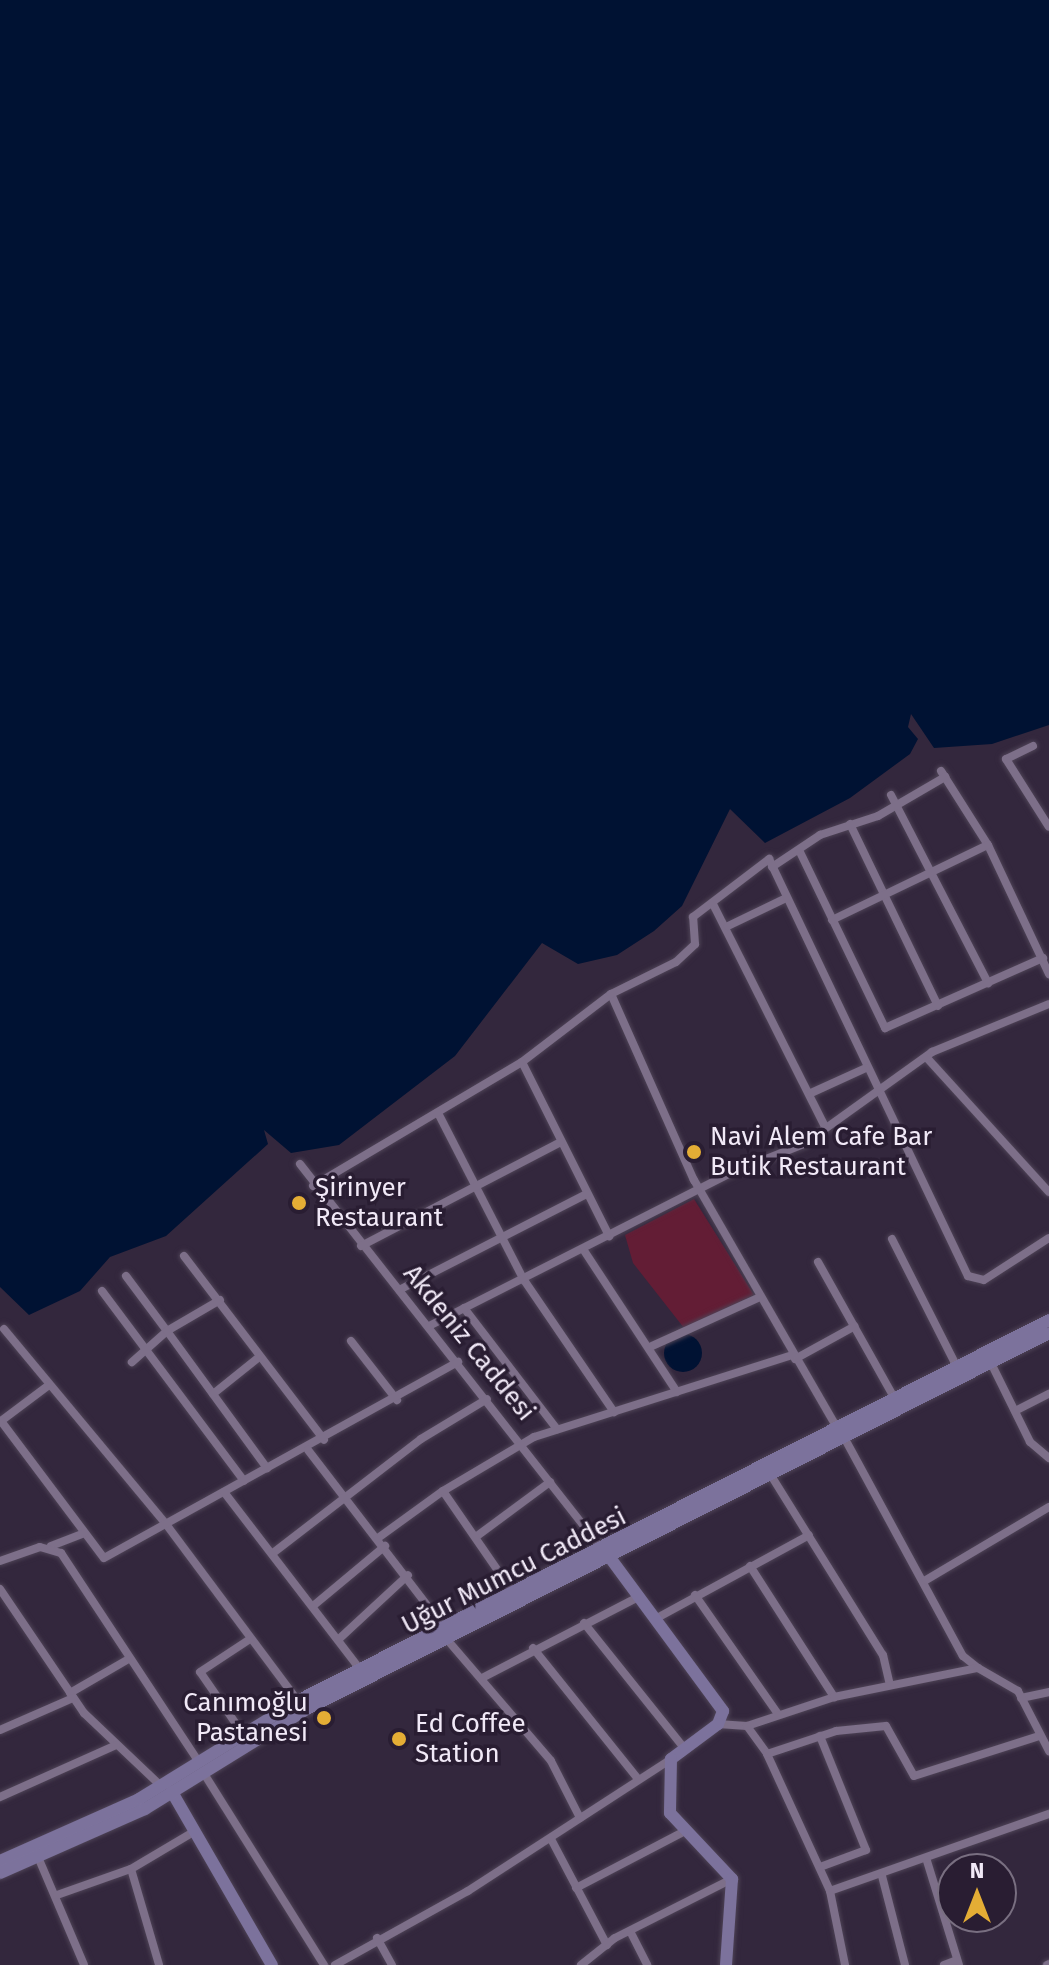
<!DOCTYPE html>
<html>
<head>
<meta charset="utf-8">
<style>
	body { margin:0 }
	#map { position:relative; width:1049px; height:1965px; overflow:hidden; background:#33273d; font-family:"Fira Sans",sans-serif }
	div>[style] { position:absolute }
	.green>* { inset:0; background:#631d35 }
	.water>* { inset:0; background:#001233 }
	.round { border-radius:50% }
	.roads { filter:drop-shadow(0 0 2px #4e4356) drop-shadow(0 0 2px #4e4356) }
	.street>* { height:8px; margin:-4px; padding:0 4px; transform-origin:4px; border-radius:4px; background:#7d6f89 }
	.secondary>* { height:12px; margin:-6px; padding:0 6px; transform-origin:6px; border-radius:6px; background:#7c729c }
	.dots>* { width:22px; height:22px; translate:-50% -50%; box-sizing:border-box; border:4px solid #291d32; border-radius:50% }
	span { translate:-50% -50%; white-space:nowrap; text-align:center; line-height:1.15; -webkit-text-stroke:7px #291d32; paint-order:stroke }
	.poi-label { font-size:26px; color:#f1e9f7 }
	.left { translate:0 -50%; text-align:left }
	.right { translate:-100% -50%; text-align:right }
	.street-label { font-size:26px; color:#f1e9f7 }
	.north { position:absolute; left:937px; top:1853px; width:80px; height:80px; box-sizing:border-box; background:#291d32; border:2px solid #796f81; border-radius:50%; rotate:0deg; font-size:22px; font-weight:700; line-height:32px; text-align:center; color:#f1e9f7 }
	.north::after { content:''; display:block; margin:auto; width:28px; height:36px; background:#e4ad35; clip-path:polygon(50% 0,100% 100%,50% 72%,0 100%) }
</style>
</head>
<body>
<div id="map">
	<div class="green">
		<i style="clip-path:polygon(694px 1199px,754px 1295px,684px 1328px,633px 1263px,625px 1235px)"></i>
	</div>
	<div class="water">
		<i style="clip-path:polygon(0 0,1049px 0,1049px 725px,992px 744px,934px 748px,911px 714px,908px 727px,918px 739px,910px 754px,850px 798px,765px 843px,730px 809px,682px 906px,654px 931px,617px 955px,578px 964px,542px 943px,455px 1056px,339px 1145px,291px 1153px,264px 1130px,268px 1144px,166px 1236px,110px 1257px,80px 1291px,29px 1315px,0 1287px)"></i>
		<i class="round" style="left:664px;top:1334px;width:38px;height:38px"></i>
	</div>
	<div class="roads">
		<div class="street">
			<i style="left:1033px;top:746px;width:30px;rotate:154deg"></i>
			<i style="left:1006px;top:759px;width:80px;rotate:57.7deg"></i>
			<i style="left:941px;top:771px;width:88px;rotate:57.6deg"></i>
			<i style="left:988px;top:845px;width:143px;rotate:64.7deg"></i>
			<i style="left:891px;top:795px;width:212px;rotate:62.7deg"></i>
			<i style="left:850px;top:824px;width:202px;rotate:64.2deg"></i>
			<i style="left:799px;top:850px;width:198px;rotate:64.2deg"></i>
			<i style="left:885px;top:1028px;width:173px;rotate:-23.9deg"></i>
			<i style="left:772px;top:867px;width:58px;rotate:-33.7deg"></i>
			<i style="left:820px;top:835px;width:61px;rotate:-18.1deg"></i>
			<i style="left:878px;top:816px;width:78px;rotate:-30.2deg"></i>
			<i style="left:713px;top:904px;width:250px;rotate:63.3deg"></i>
			<i style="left:832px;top:920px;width:173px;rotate:-25.7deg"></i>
			<i style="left:728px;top:926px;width:62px;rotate:-25.7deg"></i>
			<i style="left:611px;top:994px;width:204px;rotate:66deg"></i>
			<i style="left:694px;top:1180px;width:288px;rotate:60deg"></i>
			<i style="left:927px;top:1058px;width:181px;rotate:47.7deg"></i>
			<i style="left:522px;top:1062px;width:112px;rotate:-37.4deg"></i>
			<i style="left:611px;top:994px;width:72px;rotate:-26.2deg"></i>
			<i style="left:676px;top:962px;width:26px;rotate:-43deg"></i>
			<i style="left:695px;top:944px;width:27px;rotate:-94deg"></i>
			<i style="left:693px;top:917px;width:96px;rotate:-37.3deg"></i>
			<i style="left:769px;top:859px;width:462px;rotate:64.5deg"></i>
			<i style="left:968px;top:1276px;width:16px;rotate:14deg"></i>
			<i style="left:984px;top:1280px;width:77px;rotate:-32.9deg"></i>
			<i style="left:811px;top:1093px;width:60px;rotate:-24.4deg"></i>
			<i style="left:438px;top:1113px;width:188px;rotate:62.8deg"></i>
			<i style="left:524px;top:1280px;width:160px;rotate:55.7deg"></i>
			<i style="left:300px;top:1164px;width:491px;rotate:51.9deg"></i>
			<i style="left:313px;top:1186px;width:243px;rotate:-30.7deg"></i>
			<i style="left:522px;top:1062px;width:195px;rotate:63.4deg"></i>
			<i style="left:892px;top:1239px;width:144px;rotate:63.1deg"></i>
			<i style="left:361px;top:1246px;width:225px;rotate:-27.5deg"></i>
			<i style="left:583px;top:1249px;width:171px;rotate:56.7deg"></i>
			<i style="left:184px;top:1256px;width:231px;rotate:52.7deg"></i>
			<i style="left:818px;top:1262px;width:157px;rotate:60.7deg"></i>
			<i style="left:126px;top:1276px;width:69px;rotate:53.3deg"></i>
			<i style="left:167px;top:1331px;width:47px;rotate:138.5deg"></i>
			<i style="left:399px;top:1290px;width:211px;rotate:-27.1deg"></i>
			<i style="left:102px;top:1291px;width:237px;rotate:53.2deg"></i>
			<i style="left:220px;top:1300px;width:61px;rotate:149.7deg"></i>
			<i style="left:167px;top:1331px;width:170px;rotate:53.9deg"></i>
			<i style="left:464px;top:1308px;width:153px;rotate:52.5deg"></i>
			<i style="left:429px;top:1326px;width:339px;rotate:-26.9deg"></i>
			<i style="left:731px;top:1173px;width:79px;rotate:-21.7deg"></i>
			<i style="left:804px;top:1144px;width:158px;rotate:-35.7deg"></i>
			<i style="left:932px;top:1052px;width:126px;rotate:-22.3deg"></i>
			<i style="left:4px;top:1329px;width:254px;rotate:50.3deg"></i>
			<i style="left:166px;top:1524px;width:221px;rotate:53.3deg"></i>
			<i style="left:351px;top:1341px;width:75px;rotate:52.1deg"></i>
			<i style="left:652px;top:1346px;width:119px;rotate:-24.4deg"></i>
			<i style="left:795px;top:1359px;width:68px;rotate:-28.8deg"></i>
			<i style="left:991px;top:1363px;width:88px;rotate:63.7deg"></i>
			<i style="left:1030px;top:1442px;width:25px;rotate:40deg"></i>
			<i style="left:49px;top:1385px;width:60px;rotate:143.1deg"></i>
			<i style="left:1px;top:1421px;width:171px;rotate:53.1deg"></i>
			<i style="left:104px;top:1558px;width:405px;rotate:-29deg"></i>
			<i style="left:213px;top:1394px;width:59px;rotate:-38.8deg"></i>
			<i style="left:1015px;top:1411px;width:38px;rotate:-27deg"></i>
			<i style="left:845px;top:1439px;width:247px;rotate:61.5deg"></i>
			<i style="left:963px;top:1656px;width:19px;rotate:39deg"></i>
			<i style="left:308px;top:1450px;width:227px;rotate:52.5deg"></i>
			<i style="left:772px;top:1477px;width:210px;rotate:58.1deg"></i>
			<i style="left:883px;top:1655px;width:31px;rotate:77deg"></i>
			<i style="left:224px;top:1492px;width:227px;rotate:52.5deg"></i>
			<i style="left:477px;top:1536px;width:91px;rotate:-36.5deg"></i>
			<i style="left:378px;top:1538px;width:80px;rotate:-35.9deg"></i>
			<i style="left:51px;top:1546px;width:36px;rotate:-21deg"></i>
			<i style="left:273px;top:1553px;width:187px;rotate:-37.6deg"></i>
			<i style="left:421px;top:1439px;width:77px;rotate:-31.2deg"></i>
			<i style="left:0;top:1561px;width:42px;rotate:-19.3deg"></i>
			<i style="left:40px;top:1547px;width:22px;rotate:16deg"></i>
			<i style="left:61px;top:1553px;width:249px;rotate:56.6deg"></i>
			<i style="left:750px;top:1566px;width:156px;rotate:57.3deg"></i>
			<i style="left:926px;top:1580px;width:143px;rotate:-30.7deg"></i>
			<i style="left:0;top:1589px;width:150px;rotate:55.9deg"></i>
			<i style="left:84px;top:1713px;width:106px;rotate:43.5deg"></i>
			<i style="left:514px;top:1594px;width:125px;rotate:-124.6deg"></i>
			<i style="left:443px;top:1491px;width:106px;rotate:-30.7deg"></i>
			<i style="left:534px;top:1437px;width:272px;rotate:-17.6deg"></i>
			<i style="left:695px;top:1595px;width:145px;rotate:55.1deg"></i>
			<i style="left:313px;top:1606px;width:94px;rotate:-39.8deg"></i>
			<i style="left:657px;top:1618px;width:173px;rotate:-28.6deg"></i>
			<i style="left:584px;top:1623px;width:161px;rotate:51.3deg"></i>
			<i style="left:339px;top:1639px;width:94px;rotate:-42.8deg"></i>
			<i style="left:450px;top:1643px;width:155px;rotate:49.4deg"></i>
			<i style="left:551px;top:1761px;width:64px;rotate:63deg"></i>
			<i style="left:533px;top:1648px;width:168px;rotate:51.3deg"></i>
			<i style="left:482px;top:1678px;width:178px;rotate:-27.4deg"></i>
			<i style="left:70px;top:1693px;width:66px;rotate:-30.1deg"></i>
			<i style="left:1021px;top:1698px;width:29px;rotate:-12deg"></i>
			<i style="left:718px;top:1724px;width:29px;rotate:4deg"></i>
			<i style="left:747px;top:1726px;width:34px;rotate:54deg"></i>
			<i style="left:767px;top:1754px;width:151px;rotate:65.3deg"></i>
			<i style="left:830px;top:1891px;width:76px;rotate:78.5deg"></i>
			<i style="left:747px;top:1726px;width:92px;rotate:-18.4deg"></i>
			<i style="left:834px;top:1697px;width:147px;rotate:-11.4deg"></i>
			<i style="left:978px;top:1668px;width:46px;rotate:29.9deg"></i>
			<i style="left:1018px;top:1691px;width:68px;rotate:62.7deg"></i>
			<i style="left:0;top:1730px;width:80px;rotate:-23.7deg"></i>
			<i style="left:243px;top:1734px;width:75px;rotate:-124.7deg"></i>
			<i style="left:200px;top:1672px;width:60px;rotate:-33.4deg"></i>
			<i style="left:767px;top:1754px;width:73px;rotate:-18.4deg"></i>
			<i style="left:836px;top:1731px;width:50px;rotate:-5.7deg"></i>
			<i style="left:886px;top:1726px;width:57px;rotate:60.8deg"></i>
			<i style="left:914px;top:1776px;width:131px;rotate:-17.7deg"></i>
			<i style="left:203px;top:1772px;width:228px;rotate:57.9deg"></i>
			<i style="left:0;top:1797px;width:127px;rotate:-24.1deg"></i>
			<i style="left:551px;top:1839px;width:120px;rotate:62.2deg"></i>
			<i style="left:38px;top:1857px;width:117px;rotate:66.9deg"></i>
			<i style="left:927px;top:1861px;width:109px;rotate:72.9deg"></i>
			<i style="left:820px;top:1867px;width:49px;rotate:-20.3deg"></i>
			<i style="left:866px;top:1850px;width:123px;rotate:-112deg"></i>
			<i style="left:131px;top:1869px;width:100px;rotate:73.7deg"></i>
			<i style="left:882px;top:1876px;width:92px;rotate:75.5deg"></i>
			<i style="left:576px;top:1888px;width:119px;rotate:-27.6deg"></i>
			<i style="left:830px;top:1891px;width:232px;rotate:-19.4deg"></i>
			<i style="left:57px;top:1895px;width:78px;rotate:-19.4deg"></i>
			<i style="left:131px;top:1869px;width:74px;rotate:-30.7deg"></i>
			<i style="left:630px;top:1931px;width:38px;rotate:63deg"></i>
			<i style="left:377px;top:1938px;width:31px;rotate:61deg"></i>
			<i style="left:335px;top:1965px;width:152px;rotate:-29.1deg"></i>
			<i style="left:468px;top:1891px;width:242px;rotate:-33deg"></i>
			<i style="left:581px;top:1965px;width:43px;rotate:-38.5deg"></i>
			<i style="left:615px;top:1938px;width:131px;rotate:-26.8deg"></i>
			<i style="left:944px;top:1965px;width:14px;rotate:-21deg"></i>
			<i style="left:1047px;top:1965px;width:2px;rotate:-27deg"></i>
		</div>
		<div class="secondary">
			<i style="left:608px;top:1555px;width:194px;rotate:53.6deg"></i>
			<i style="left:723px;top:1711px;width:14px;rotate:111deg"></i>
			<i style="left:718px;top:1724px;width:59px;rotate:143.3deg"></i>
			<i style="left:671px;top:1759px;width:54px;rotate:91.1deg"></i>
			<i style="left:670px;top:1813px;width:91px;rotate:46.8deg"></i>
			<i style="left:732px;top:1879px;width:86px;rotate:94deg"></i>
			<i style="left:172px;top:1792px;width:200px;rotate:60deg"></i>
			<i style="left:0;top:1861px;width:152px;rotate:-24deg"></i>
			<i style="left:139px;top:1799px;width:190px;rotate:-31.7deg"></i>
			<i style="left:301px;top:1699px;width:839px;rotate:-26.87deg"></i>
			<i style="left:0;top:1873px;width:158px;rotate:-23.8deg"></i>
			<i style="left:145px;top:1809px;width:190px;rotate:-31.7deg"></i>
			<i style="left:307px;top:1709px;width:832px;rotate:-26.87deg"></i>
		</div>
	</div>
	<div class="dots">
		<i style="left:694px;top:1152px;background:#e4ad35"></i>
		<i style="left:299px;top:1203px;background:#e4ad35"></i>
		<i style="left:324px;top:1718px;background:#e4ad35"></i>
		<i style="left:399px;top:1739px;background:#e4ad35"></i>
	</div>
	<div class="poi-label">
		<span class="left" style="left:710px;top:1152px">Navi Alem Cafe Bar<br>Butik Restaurant</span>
		<span class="left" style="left:315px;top:1203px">Şirinyer<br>Restaurant</span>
		<span class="right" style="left:308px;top:1718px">Canımoğlu<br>Pastanesi</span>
		<span class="left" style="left:415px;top:1739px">Ed Coffee<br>Station</span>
	</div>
	<div class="street-label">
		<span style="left:469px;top:1343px;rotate:51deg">Akdeniz Caddesi</span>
		<span style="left:514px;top:1571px;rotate:-27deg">Uğur Mumcu Caddesi</span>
	</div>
	<div class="north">N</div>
</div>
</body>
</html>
